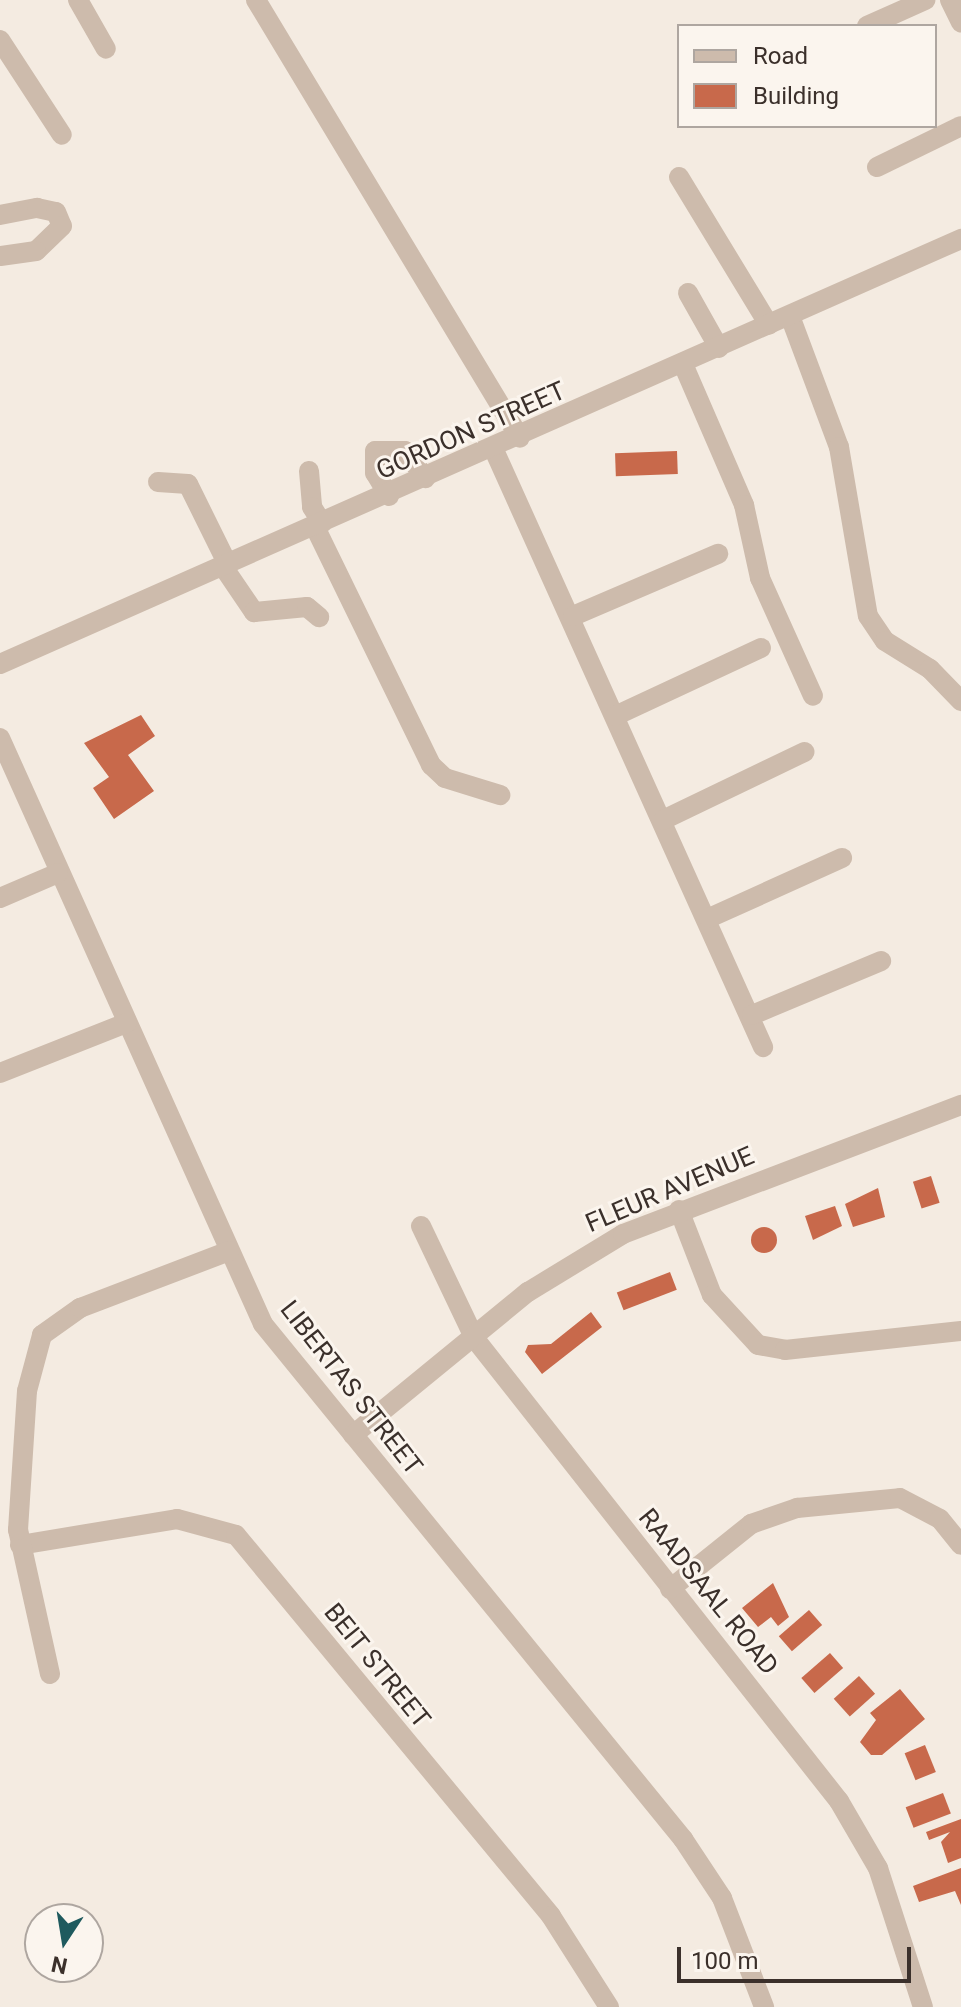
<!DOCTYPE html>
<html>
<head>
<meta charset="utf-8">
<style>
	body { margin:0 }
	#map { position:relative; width:961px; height:2007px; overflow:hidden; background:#f4ebe1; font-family:Roboto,sans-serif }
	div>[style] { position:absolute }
	.building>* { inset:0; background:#c8694b; transform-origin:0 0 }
	.round { border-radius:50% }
	.minor>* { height:20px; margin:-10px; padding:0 10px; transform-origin:10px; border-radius:10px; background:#cdbbac }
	span { translate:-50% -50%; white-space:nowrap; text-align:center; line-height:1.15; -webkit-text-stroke:6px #fbf5ee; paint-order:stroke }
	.street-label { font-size:26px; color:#3b302b }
	.legend { position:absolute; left:677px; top:24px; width:260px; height:104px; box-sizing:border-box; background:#fbf5ee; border:2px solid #aea6a0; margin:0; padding:10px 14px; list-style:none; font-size:24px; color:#3b302b }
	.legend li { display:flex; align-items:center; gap:16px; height:40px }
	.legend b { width:40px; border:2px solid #aea6a0 }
	.north { position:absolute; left:24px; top:1903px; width:80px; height:80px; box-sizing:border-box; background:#fbf5ee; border:2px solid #aea6a0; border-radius:50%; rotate:192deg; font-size:22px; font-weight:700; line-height:32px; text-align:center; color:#3b302b }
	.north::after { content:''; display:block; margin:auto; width:28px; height:36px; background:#1f5a5e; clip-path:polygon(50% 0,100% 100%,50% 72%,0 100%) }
	.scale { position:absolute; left:677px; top:1947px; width:234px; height:36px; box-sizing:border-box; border:4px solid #3b302b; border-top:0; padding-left:10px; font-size:24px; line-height:28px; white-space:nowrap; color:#3b302b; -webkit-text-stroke:6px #fbf5ee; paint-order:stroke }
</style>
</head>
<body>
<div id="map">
	<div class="building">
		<i style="left:677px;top:451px;width:23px;height:62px;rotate:88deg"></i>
		<i style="clip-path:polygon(141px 715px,155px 736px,128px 755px,154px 791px,114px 819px,93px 788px,109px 777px,84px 743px)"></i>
		<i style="left:931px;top:1176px;width:28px;height:19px;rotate:72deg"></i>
		<i style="clip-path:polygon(878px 1188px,885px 1217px,853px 1227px,845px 1204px)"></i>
		<i style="clip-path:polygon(835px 1206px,842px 1226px,813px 1240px,805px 1216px)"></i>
		<i class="round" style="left:751px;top:1227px;width:26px;height:26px"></i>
		<i style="left:670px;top:1272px;width:19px;height:57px;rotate:69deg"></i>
		<i style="clip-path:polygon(591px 1312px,602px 1327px,542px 1374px,525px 1352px,528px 1345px,551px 1344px)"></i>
		<i style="clip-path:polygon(773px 1583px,789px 1617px,778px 1626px,771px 1617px,758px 1627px,742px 1608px)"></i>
		<i style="left:809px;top:1610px;width:20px;height:40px;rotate:49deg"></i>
		<i style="left:830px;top:1653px;width:20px;height:38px;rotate:49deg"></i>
		<i style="left:859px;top:1676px;width:24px;height:34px;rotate:48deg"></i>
		<i style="clip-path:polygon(900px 1689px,925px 1719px,882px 1755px,871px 1755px,860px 1742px,876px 1720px,870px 1713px)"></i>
		<i style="left:925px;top:1745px;width:29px;height:22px;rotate:68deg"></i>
		<i style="left:943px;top:1793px;width:22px;height:40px;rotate:69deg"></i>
		<i style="clip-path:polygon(961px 1819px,961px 1858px,948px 1863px,941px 1842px,950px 1832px,929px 1840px,926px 1832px)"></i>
		<i style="clip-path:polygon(961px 1868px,961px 1905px,955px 1891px,919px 1902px,913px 1886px)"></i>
	</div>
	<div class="minor">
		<i style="left:78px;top:0;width:56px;rotate:60.3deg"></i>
		<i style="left:256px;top:0;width:511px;rotate:58.92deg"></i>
		<i style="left:950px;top:0;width:25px;rotate:64deg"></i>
		<i style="left:867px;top:26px;width:64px;rotate:-24.1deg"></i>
		<i style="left:0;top:40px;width:113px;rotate:56.9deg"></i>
		<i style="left:877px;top:167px;width:93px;rotate:-26deg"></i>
		<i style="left:679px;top:177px;width:173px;rotate:58.7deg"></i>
		<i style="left:0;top:215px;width:38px;rotate:-11deg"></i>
		<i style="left:37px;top:208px;width:19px;rotate:12deg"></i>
		<i style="left:56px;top:212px;width:15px;rotate:67deg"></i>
		<i style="left:62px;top:226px;width:36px;rotate:136deg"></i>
		<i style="left:36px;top:251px;width:36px;rotate:172deg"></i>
		<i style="left:688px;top:293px;width:63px;rotate:60.6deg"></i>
		<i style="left:790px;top:316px;width:140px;rotate:69.5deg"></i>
		<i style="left:839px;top:447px;width:171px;rotate:80.3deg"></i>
		<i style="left:868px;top:616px;width:30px;rotate:56deg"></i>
		<i style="left:885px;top:641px;width:53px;rotate:31.9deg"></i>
		<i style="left:930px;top:669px;width:45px;rotate:45.9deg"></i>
		<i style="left:683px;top:364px;width:154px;rotate:66.6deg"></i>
		<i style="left:744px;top:505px;width:75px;rotate:77.6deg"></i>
		<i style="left:760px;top:578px;width:129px;rotate:65.8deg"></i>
		<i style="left:494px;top:450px;width:655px;rotate:65.74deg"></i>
		<i style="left:309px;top:471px;width:36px;rotate:85deg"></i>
		<i style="left:312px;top:507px;width:19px;rotate:58deg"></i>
		<i style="left:158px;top:482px;width:30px;rotate:4deg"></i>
		<i style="left:188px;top:484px;width:88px;rotate:63.7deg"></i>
		<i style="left:389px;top:496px;width:27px;rotate:-121deg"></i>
		<i style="left:375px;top:473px;width:22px;rotate:-90deg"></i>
		<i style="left:375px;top:451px;width:30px"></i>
		<i style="left:405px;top:451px;width:34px;rotate:53deg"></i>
		<i style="left:315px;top:527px;width:265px;rotate:64deg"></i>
		<i style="left:431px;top:765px;width:19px;rotate:43deg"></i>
		<i style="left:445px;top:778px;width:58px;rotate:17.2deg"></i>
		<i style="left:222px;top:565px;width:57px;rotate:55.8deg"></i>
		<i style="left:254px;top:612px;width:53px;rotate:-5.4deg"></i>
		<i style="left:307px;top:607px;width:16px;rotate:40deg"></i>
		<i style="left:573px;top:616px;width:158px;rotate:-23.2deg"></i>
		<i style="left:0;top:664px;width:1051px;rotate:-23.86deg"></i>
		<i style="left:615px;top:716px;width:161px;rotate:-25deg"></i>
		<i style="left:0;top:738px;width:642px;rotate:65.83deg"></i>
		<i style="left:263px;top:1324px;width:665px;rotate:50.8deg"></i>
		<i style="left:683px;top:1839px;width:71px;rotate:56.5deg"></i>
		<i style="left:722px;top:1898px;width:117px;rotate:68.9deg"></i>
		<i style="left:663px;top:820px;width:157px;rotate:-25.7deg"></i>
		<i style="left:0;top:898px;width:63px;rotate:-23.3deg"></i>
		<i style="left:709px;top:918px;width:146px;rotate:-24.3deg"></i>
		<i style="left:752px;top:1015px;width:140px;rotate:-22.7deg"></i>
		<i style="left:0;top:1073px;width:136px;rotate:-21.6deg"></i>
		<i style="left:679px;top:1210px;width:91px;rotate:68.8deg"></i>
		<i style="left:712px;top:1295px;width:68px;rotate:47.4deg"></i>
		<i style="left:758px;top:1345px;width:27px;rotate:10deg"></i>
		<i style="left:785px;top:1350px;width:177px;rotate:-6.2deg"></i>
		<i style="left:421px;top:1226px;width:125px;rotate:64.5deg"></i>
		<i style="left:475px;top:1339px;width:588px;rotate:51.77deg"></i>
		<i style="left:839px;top:1801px;width:78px;rotate:59.8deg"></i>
		<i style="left:878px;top:1868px;width:146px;rotate:72.1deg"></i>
		<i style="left:353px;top:1435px;width:226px;rotate:-39.3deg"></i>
		<i style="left:528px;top:1292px;width:111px;rotate:-31.4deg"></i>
		<i style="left:623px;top:1234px;width:362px;rotate:-20.9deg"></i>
		<i style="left:20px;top:1545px;width:159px;rotate:-9.4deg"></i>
		<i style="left:177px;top:1519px;width:61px;rotate:15.2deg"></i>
		<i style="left:236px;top:1535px;width:494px;rotate:50.4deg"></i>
		<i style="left:551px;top:1916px;width:108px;rotate:57.5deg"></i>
		<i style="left:670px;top:1589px;width:104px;rotate:-38.7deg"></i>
		<i style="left:751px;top:1524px;width:49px;rotate:-19.2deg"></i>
		<i style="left:797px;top:1508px;width:103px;rotate:-5.5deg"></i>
		<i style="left:900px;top:1498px;width:45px;rotate:27.7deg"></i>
		<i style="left:940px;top:1519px;width:33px;rotate:51deg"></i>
		<i style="left:50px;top:1674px;width:148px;rotate:-102.5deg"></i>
		<i style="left:18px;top:1530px;width:139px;rotate:-86.3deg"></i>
		<i style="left:27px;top:1391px;width:58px;rotate:-75deg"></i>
		<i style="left:42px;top:1335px;width:47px;rotate:-35.4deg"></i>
		<i style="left:80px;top:1308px;width:160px;rotate:-20.9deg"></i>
	</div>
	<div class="street-label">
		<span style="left:471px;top:431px;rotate:-24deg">GORDON STREET</span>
		<span style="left:670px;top:1190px;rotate:-23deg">FLEUR AVENUE</span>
		<span style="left:351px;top:1388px;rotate:52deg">LIBERTAS STREET</span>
		<span style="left:708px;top:1592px;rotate:51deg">RAADSAAL ROAD</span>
		<span style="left:377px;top:1666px;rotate:51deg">BEIT STREET</span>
	</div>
	<ul class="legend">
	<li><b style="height:10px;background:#cdbbac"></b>Road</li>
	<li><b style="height:22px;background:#c8694b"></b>Building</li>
	</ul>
	<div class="north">N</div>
	<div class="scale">100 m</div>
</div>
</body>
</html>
